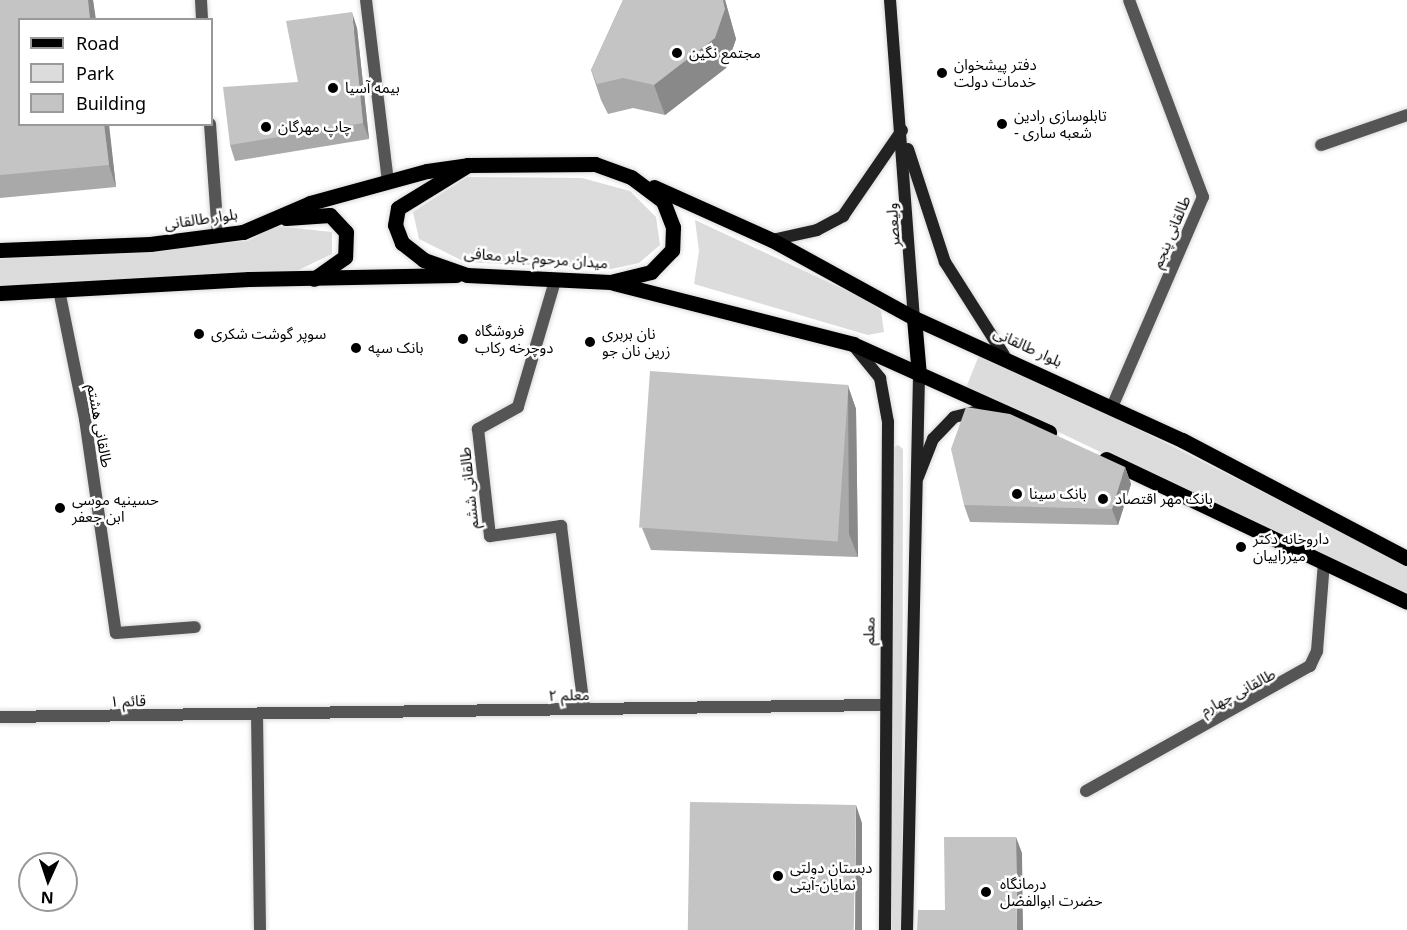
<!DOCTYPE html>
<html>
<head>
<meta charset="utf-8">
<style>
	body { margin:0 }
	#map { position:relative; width:1407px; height:930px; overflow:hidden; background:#fff; font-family:"Noto Sans","Noto Sans Arabic",sans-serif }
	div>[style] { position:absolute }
	.green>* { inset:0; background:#dcdcdc }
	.roads { filter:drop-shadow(0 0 2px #dbdbdb) drop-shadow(0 0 2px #dbdbdb) }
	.street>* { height:12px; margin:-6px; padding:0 6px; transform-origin:6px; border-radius:6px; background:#555 }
	.secondary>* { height:12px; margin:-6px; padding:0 6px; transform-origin:6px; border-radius:6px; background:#222 }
	.primary>* { height:15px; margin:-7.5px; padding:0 7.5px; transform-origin:7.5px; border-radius:7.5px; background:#000 }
	.wall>* { inset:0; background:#a9a9a9 }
	.shaded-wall>* { inset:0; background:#898989 }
	.building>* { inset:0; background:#c4c4c4; transform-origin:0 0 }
	.dots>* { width:16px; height:16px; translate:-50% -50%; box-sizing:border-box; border:3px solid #fff; border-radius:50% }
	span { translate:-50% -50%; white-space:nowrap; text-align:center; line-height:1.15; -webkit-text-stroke:5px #fff; paint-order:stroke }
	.poi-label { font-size:15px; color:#000 }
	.left { translate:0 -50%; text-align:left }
	.street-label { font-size:15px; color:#000 }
	.legend { position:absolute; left:18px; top:18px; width:195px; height:108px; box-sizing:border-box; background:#fff; border:2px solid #999; margin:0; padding:8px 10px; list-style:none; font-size:18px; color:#000 }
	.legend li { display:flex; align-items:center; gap:12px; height:30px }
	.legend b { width:30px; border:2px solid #999 }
	.north { position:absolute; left:18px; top:852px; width:60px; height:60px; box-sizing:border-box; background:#fff; border:2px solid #999; border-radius:50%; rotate:183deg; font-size:16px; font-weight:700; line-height:24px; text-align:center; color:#000 }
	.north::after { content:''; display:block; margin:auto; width:21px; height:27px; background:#000; clip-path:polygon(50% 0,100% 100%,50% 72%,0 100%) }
</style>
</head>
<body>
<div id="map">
	<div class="green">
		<i style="clip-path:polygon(467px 177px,582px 178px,630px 191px,656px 217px,660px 245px,639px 263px,611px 269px,465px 262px,419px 239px,413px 212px)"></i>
		<i style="clip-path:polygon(695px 220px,871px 302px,881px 311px,884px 332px,868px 335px,694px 284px,699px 251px)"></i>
		<i style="clip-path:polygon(276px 226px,332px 232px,332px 254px,292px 273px,0 287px,0 259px,248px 241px)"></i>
		<i style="clip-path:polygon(981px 350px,1407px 565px,1407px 598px,966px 388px)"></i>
		<i style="clip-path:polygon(898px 445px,903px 449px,902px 930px,892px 930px,892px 449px)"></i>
	</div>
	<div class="roads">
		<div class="street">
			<i style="left:201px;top:0;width:20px;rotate:87deg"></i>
			<i style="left:366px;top:0;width:182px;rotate:83.1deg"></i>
			<i style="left:210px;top:124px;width:112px;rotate:85.9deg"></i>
			<i style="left:1321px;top:145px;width:91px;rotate:-19.2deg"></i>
			<i style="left:555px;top:281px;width:131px;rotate:106.4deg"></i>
			<i style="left:518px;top:407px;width:46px;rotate:151.2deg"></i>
			<i style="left:478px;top:429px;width:108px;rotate:83.6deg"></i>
			<i style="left:490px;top:536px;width:72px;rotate:-8deg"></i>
			<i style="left:561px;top:526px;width:184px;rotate:82.8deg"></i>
			<i style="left:59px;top:290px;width:132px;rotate:78.6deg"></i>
			<i style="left:85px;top:419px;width:216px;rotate:81.8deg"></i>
			<i style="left:116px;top:633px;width:79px;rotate:-4.3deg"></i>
			<i style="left:1112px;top:407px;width:229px;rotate:-66.6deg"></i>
			<i style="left:1203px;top:197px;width:210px;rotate:-110.6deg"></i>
			<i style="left:257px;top:714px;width:216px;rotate:89.2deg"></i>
			<i style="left:0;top:717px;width:882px;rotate:-0.78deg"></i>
			<i style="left:1086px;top:791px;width:257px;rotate:-29.2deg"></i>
			<i style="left:1310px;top:666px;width:17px;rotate:-65deg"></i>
			<i style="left:1317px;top:651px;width:89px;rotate:-85.5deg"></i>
		</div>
		<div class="secondary">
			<i style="left:890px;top:0;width:319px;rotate:85.7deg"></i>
			<i style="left:908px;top:149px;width:119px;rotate:71.9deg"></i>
			<i style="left:945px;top:262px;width:110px;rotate:57.6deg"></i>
			<i style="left:772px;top:240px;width:46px;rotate:-12.5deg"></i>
			<i style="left:817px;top:230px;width:30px;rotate:-28deg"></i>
			<i style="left:843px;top:216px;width:104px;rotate:-55.5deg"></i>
			<i style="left:853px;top:345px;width:43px;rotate:50.7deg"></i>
			<i style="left:880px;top:378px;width:45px;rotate:79.7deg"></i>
			<i style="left:888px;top:422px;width:508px;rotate:90.34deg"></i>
			<i style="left:918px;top:477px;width:41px;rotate:-68.5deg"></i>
			<i style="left:933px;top:439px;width:30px;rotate:-46deg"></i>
			<i style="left:954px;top:417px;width:25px;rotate:-14deg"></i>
			<i style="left:907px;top:930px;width:555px;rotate:-88.76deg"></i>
		</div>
		<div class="primary">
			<i style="left:654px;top:187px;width:129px;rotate:24.2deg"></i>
			<i style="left:772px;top:240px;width:162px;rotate:28.8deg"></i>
			<i style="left:914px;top:318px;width:294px;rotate:24.5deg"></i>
			<i style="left:1182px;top:440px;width:254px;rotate:27.7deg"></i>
			<i style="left:286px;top:218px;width:44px;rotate:-3.9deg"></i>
			<i style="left:330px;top:215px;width:23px;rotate:47deg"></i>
			<i style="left:346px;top:232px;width:25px;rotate:92deg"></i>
			<i style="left:345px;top:257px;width:38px;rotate:145deg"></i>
			<i style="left:0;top:250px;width:150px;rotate:-2.3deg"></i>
			<i style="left:150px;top:244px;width:94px;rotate:-7.4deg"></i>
			<i style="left:243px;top:232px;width:73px;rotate:-23.4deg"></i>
			<i style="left:310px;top:203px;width:121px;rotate:-15.3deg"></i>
			<i style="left:427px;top:171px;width:41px;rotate:-8.3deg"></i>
			<i style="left:468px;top:165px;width:127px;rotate:-0.5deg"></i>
			<i style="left:595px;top:164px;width:38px;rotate:20deg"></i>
			<i style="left:631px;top:177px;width:40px;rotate:37deg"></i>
			<i style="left:663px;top:201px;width:28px;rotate:69deg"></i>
			<i style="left:673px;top:227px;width:23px;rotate:92deg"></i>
			<i style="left:672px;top:250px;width:30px;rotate:134deg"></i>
			<i style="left:651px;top:272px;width:42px;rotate:166.3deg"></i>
			<i style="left:610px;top:282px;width:143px;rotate:-177.2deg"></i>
			<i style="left:467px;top:275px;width:46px;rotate:-160.8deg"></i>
			<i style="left:424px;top:260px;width:28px;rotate:-142deg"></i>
			<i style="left:402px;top:243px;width:19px;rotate:-111deg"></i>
			<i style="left:395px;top:225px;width:17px;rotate:-80deg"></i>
			<i style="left:398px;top:208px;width:82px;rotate:-31.6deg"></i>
			<i style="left:614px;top:283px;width:247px;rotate:14.3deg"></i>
			<i style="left:853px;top:344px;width:215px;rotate:24.2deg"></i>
			<i style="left:0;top:293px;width:249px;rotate:-3.2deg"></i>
			<i style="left:249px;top:279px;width:207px;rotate:-1.1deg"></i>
			<i style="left:914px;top:318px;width:57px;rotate:85deg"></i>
			<i style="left:1106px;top:459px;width:333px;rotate:25.4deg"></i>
		</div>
	</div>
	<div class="wall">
		<i style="clip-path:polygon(0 0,93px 0,116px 187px,0 198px)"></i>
		<i style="clip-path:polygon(623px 0,725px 0,736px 39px,726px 68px,665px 115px,633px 108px,608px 114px,601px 100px,591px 70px)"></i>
		<i style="clip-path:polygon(357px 28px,369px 139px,235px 161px,230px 145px)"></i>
		<i style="clip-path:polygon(848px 386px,856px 409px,858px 557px,651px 550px,642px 528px)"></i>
		<i style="clip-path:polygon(1125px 467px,1131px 484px,1118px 525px,970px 522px,964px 505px)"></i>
	</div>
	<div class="shaded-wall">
		<i style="clip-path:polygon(88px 0,93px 0,96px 20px,90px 20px)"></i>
		<i style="clip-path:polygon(723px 0,725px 0,736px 39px,726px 68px,665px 115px,654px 85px)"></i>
		<i style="clip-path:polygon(352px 12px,357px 28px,369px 139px,363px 123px)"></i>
		<i style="clip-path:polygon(104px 124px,109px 124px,116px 187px,109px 165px)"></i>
		<i style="clip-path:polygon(848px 386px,856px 409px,858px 557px,849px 534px)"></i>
		<i style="clip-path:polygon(1125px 467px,1131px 484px,1118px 525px,1112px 509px)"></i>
		<i style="clip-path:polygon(856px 805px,862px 823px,862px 930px,855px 930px)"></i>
		<i style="clip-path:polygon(1016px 837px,1022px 853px,1023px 930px,1017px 930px)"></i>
	</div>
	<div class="building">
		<i style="clip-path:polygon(0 0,88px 0,90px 20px,20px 20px,20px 124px,104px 124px,109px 165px,0 175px)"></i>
		<i style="clip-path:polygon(623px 0,723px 0,725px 9px,715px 38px,654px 85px,623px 78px,597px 84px,591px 70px)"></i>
		<i style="clip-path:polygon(352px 12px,363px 123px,230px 145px,223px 87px,298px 82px,286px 21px)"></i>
		<i style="left:650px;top:371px;width:199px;height:157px;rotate:4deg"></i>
		<i style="clip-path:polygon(966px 407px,1010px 414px,1125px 467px,1112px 509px,964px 505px,951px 449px)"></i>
		<i style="left:690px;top:802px;width:166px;height:128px;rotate:1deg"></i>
		<i style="clip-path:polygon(944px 837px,1016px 837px,1017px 930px,917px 930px,918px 910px,945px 910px)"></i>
	</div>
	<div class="dots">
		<i style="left:677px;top:53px;background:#000"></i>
		<i style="left:942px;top:73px;background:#000"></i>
		<i style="left:333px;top:88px;background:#000"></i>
		<i style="left:1002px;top:124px;background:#000"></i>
		<i style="left:266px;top:127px;background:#000"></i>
		<i style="left:199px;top:334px;background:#000"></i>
		<i style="left:463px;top:339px;background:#000"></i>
		<i style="left:590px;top:342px;background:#000"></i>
		<i style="left:356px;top:348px;background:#000"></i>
		<i style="left:1017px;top:494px;background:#000"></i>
		<i style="left:1103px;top:499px;background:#000"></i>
		<i style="left:60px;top:508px;background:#000"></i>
		<i style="left:1241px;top:547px;background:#000"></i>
		<i style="left:778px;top:876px;background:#000"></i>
		<i style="left:986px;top:892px;background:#000"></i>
	</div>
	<div class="poi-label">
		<span class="left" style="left:689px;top:53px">مجتمع نگین</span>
		<span class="left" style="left:954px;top:73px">دفتر پیشخوان<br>خدمات دولت</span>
		<span class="left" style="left:345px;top:88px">بیمه آسیا</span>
		<span class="left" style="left:1014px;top:124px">تابلوسازی رادین<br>- شعبه ساری</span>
		<span class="left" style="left:278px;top:127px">چاپ مهرگان</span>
		<span class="left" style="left:475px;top:339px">فروشگاه<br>دوچرخه رکاب</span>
		<span class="left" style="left:602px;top:342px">نان بربری<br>زرین نان جو</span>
		<span class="left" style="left:211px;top:334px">سوپر گوشت شکری</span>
		<span class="left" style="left:368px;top:348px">بانک سپه</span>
		<span class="left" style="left:1029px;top:494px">بانک سینا</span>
		<span class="left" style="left:72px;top:508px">حسینیه موسی<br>ابن جعفر</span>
		<span class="left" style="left:1115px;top:499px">بانک مهر اقتصاد</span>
		<span class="left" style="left:1253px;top:547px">داروخانه دکتر<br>میرزاییان</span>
		<span class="left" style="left:790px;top:876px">دبستان دولتی<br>نمایان-آیتی</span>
		<span class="left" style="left:1000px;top:892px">درمانگاه<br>حضرت ابوالفضل</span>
	</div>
	<div class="street-label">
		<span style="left:201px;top:219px;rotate:-8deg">بلوار طالقانی</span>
		<span style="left:893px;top:225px;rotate:-94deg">ولیعصر</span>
		<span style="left:1171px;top:232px;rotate:-67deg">طالقانی پنجم</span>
		<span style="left:536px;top:258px;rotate:4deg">میدان مرحوم جابر معافی</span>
		<span style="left:1028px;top:347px;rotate:25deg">بلوار طالقانی</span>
		<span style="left:100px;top:426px;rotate:80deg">طالقانی هشتم</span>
		<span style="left:469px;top:488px;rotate:-96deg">طالقانی ششم</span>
		<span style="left:869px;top:631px;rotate:-89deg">معلم</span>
		<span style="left:1238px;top:692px;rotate:-28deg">طالقانی چهارم</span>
		<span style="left:569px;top:695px;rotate:-1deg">معلم ٢</span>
		<span style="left:128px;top:701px;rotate:-1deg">قائم ١</span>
	</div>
	<ul class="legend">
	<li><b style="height:8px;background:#000"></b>Road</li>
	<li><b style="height:16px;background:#dcdcdc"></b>Park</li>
	<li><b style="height:16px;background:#c4c4c4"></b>Building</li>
	</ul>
	<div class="north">N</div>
</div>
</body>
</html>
